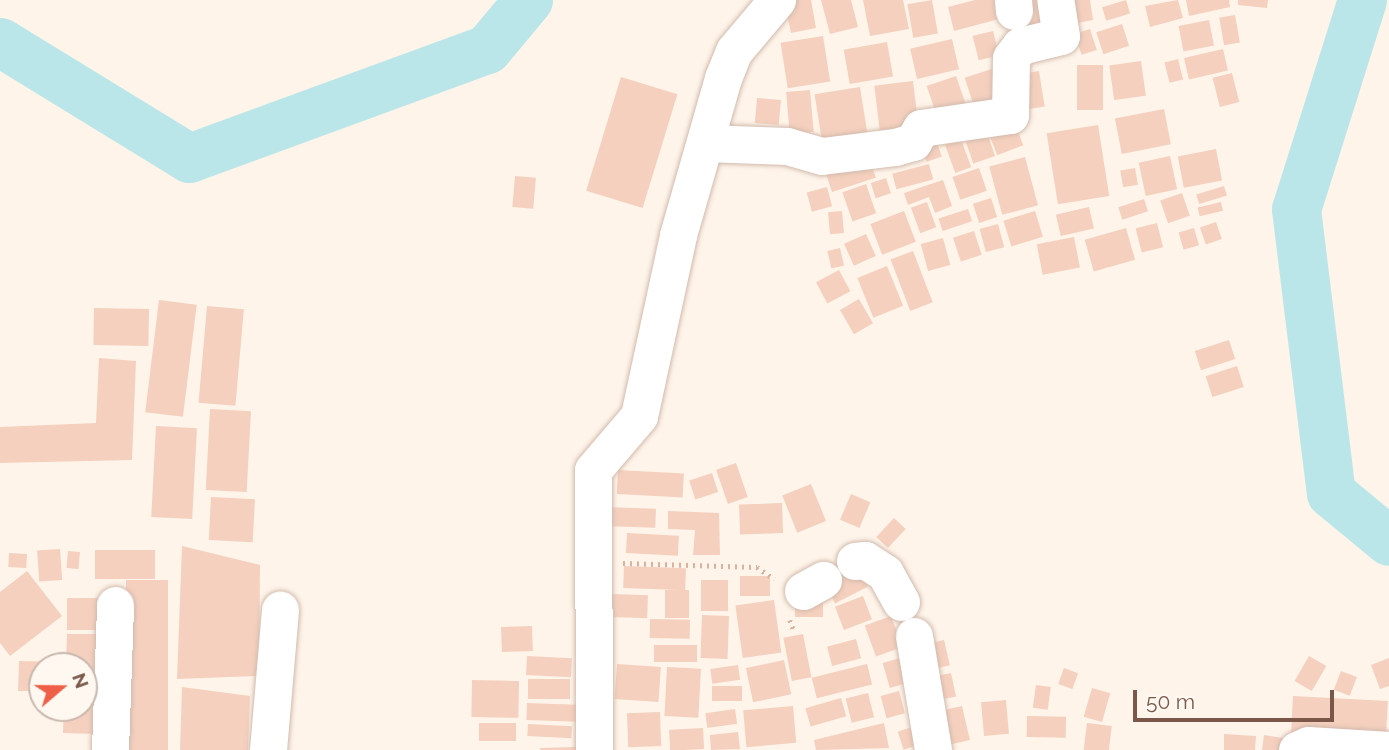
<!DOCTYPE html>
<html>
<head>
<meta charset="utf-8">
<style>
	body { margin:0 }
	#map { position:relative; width:1389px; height:750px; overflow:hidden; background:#fef4e9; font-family:Raleway,sans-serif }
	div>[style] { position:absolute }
	.river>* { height:49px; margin:-24.5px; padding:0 24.5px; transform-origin:24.5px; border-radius:24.5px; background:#bbe6e9 }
	.building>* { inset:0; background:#f5d0be; transform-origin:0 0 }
	.path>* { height:4.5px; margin-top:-2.25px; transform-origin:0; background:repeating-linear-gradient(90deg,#dbb2a0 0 2px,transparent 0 7px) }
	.roads { filter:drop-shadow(0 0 2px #d2baad) drop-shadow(0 0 2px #d2baad) }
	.minor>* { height:37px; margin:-18.5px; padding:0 18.5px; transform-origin:18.5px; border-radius:18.5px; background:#fff }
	span { translate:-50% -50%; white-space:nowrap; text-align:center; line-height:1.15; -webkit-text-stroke:5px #fff8f0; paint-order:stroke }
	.north { position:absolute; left:28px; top:652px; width:70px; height:70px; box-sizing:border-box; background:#fff8f0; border:2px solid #cab8ae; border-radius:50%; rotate:70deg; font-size:19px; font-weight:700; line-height:28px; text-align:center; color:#7b574a }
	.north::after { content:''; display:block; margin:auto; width:24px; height:32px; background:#ee5f47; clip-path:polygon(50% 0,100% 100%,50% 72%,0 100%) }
	.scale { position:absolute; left:1133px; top:690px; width:201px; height:32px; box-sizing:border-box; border:4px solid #7b574a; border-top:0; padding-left:9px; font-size:21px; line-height:24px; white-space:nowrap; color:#7b574a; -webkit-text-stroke:5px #fff8f0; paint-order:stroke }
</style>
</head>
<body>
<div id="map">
	<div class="river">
		<i style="left:1362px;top:0;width:219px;rotate:107.5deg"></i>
		<i style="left:1296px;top:209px;width:286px;rotate:83deg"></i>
		<i style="left:1331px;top:493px;width:75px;rotate:39.6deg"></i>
		<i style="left:0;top:42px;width:222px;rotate:31.5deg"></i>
		<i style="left:189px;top:158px;width:317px;rotate:-20.1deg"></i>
		<i style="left:487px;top:49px;width:64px;rotate:-50.1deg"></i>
	</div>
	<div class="building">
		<i style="clip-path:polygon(784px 0,811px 0,816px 28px,791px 33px)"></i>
		<i style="clip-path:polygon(821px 0,851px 0,858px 27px,830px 34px)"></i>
		<i style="clip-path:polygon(863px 0,903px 0,909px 29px,870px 36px)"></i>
		<i style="left:932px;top:0;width:34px;height:25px;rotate:80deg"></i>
		<i style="clip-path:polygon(975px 0,994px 0,999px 19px,954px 31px,948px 7px)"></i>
		<i style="clip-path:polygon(1024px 0,1049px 0,1035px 40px)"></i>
		<i style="clip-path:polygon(1068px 0,1090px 0,1093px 20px,1072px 24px)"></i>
		<i style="left:1126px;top:0;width:14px;height:25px;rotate:73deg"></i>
		<i style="clip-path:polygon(1178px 0,1183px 18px,1150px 27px,1145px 6px)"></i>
		<i style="clip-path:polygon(1186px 0,1229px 0,1230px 7px,1189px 16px)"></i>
		<i style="clip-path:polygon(1238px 0,1268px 0,1267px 8px,1238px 5px)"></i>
		<i style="left:1235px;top:15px;width:28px;height:16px;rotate:80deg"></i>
		<i style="left:1209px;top:20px;width:26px;height:31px;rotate:79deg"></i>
		<i style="left:1122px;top:24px;width:23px;height:27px;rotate:72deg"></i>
		<i style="left:1090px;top:29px;width:22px;height:16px;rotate:72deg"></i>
		<i style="left:993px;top:31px;width:25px;height:21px;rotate:76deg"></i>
		<i style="left:823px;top:36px;width:46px;height:43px;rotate:81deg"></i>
		<i style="left:952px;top:39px;width:31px;height:43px;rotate:77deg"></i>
		<i style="left:887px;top:42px;width:35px;height:44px;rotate:80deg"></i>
		<i style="left:1223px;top:49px;width:22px;height:40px;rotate:77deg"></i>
		<i style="left:1178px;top:59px;width:21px;height:14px;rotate:76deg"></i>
		<i style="left:1141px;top:61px;width:35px;height:32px;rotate:82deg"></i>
		<i style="left:1077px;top:65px;width:26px;height:45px"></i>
		<i style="left:998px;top:67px;width:39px;height:35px;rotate:72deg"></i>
		<i style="left:1039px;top:71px;width:36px;height:19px;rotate:81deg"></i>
		<i style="left:1232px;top:73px;width:30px;height:20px;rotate:76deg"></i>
		<i style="left:956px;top:76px;width:37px;height:31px;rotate:71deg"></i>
		<i style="left:621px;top:77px;width:59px;height:119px;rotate:17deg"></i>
		<i style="left:913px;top:81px;width:46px;height:39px;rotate:83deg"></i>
		<i style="left:860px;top:87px;width:46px;height:46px;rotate:81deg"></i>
		<i style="left:810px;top:90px;width:42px;height:24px;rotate:85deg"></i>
		<i style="left:757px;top:98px;width:24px;height:25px;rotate:5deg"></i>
		<i style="left:1164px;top:109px;width:36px;height:50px;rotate:79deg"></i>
		<i style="left:983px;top:121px;width:37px;height:23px;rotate:71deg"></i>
		<i style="left:1014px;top:121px;width:26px;height:28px;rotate:69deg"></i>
		<i style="left:1098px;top:125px;width:72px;height:52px;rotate:81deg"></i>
		<i style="left:934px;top:133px;width:25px;height:16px;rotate:72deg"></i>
		<i style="left:961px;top:139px;width:30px;height:17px;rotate:70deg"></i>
		<i style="left:1216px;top:149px;width:32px;height:39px;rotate:79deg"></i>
		<i style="left:868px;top:154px;width:25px;height:46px;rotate:72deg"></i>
		<i style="left:1170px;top:156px;width:34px;height:32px;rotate:78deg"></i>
		<i style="left:1025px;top:157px;width:50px;height:37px;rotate:75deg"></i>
		<i style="left:929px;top:164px;width:16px;height:38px;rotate:75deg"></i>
		<i style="left:979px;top:168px;width:24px;height:28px;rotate:71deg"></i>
		<i style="left:1135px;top:168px;width:17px;height:15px;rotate:80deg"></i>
		<i style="left:515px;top:176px;width:21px;height:31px;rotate:5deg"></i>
		<i style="left:886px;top:178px;width:16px;height:16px;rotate:72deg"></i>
		<i style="clip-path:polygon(943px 180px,952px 206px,935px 213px,929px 197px,908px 205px,904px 193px)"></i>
		<i style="left:866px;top:184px;width:31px;height:25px;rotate:71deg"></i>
		<i style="left:1224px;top:186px;width:10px;height:29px;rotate:73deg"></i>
		<i style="left:827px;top:187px;width:20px;height:21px;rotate:75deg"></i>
		<i style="left:1182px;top:193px;width:24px;height:23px;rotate:71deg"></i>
		<i style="left:991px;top:198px;width:20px;height:19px;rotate:72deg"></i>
		<i style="left:1144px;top:199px;width:13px;height:27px;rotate:72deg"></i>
		<i style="left:927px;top:202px;width:27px;height:17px;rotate:70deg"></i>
		<i style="left:1221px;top:202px;width:9px;height:24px;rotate:77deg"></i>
		<i style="left:1089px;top:207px;width:22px;height:34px;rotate:77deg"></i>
		<i style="left:968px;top:209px;width:13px;height:31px;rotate:72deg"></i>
		<i style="left:842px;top:211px;width:22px;height:14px;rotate:85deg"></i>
		<i style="left:904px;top:211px;width:33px;height:36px;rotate:69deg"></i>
		<i style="left:1035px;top:211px;width:27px;height:33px;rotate:73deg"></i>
		<i style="left:1216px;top:222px;width:18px;height:17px;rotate:71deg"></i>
		<i style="left:1157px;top:223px;width:25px;height:22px;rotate:76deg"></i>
		<i style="left:998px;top:224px;width:24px;height:19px;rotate:75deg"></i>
		<i style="left:1126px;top:228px;width:33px;height:43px;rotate:74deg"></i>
		<i style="left:1194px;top:228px;width:18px;height:16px;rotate:74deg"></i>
		<i style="left:974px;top:231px;width:25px;height:22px;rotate:72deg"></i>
		<i style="left:866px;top:234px;width:24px;height:24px;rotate:66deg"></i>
		<i style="left:1074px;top:237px;width:31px;height:38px;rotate:79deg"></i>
		<i style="left:943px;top:238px;width:28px;height:23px;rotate:75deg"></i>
		<i style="left:840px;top:248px;width:18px;height:13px;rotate:77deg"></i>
		<i style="left:913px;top:251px;width:55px;height:24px;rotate:69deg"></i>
		<i style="left:887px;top:266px;width:43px;height:32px;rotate:68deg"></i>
		<i style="left:839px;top:270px;width:24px;height:26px;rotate:62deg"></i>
		<i style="left:859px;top:299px;width:28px;height:22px;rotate:60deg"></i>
		<i style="left:159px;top:300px;width:38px;height:113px;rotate:7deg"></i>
		<i style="left:207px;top:306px;width:37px;height:97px;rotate:5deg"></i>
		<i style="left:94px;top:308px;width:55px;height:37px;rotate:1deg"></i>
		<i style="left:1229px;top:340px;width:20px;height:36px;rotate:72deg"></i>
		<i style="clip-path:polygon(99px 358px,136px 361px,132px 460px,0 463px,0 427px,96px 423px)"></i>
		<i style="left:1237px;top:366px;width:22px;height:33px;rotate:72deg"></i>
		<i style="left:210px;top:409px;width:41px;height:81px;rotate:3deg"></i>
		<i style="left:156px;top:426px;width:41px;height:91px;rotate:3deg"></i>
		<i style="left:736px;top:463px;width:36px;height:21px;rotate:71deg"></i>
		<i style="left:618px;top:470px;width:66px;height:24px;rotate:3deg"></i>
		<i style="left:712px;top:473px;width:20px;height:24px;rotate:72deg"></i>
		<i style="left:811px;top:484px;width:40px;height:31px;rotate:68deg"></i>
		<i style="left:851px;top:494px;width:21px;height:28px;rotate:23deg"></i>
		<i style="left:211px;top:497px;width:44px;height:43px;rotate:3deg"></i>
		<i style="left:782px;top:503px;width:30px;height:43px;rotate:88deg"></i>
		<i style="left:603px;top:507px;width:53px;height:19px;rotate:2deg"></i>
		<i style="clip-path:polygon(668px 511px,719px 513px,720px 555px,693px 555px,695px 530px,668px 529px)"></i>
		<i style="left:894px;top:518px;width:16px;height:26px;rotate:43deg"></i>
		<i style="left:627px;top:533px;width:52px;height:20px;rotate:3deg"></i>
		<i style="clip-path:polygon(182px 546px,260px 565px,259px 676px,177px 679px)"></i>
		<i style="left:60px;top:549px;width:31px;height:23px;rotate:86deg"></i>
		<i style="left:95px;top:550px;width:60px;height:29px"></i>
		<i style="left:68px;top:551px;width:12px;height:17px;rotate:5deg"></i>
		<i style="left:9px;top:553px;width:18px;height:14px;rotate:3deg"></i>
		<i style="left:854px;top:559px;width:31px;height:37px;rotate:63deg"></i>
		<i style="left:624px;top:566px;width:62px;height:22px;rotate:2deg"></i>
		<i style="clip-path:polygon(27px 571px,62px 616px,10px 656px,0 643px,0 592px)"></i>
		<i style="left:770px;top:576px;width:20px;height:30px;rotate:90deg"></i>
		<i style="left:168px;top:580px;width:170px;height:42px;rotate:90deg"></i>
		<i style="left:701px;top:580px;width:27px;height:31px"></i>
		<i style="left:665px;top:590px;width:24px;height:28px"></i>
		<i style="left:823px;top:590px;width:27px;height:28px;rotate:90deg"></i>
		<i style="left:612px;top:594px;width:36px;height:23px;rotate:2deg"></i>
		<i style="left:863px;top:596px;width:25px;height:30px;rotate:69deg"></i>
		<i style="left:67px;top:598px;width:37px;height:32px"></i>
		<i style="left:774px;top:600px;width:53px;height:39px;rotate:82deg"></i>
		<i style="left:702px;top:615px;width:27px;height:43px;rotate:2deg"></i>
		<i style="left:891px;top:616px;width:33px;height:28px;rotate:70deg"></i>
		<i style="left:650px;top:619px;width:40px;height:19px;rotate:1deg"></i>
		<i style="left:532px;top:626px;width:25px;height:31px;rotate:88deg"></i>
		<i style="clip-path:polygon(67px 634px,100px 634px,97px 734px,63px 733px,64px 708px,84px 708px,84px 666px,42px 666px,42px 691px,18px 691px,19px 661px,66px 662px)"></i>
		<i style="left:803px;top:634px;width:44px;height:20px;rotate:79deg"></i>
		<i style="left:856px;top:639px;width:20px;height:30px;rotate:75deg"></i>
		<i style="left:944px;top:640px;width:26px;height:22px;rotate:77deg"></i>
		<i style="left:654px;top:645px;width:43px;height:17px"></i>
		<i style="left:527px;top:656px;width:45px;height:19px;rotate:3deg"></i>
		<i style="left:1309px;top:656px;width:20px;height:29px;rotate:30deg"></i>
		<i style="left:900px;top:658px;width:26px;height:18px;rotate:74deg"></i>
		<i style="clip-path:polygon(1389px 658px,1389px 686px,1380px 689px,1371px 665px)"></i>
		<i style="left:784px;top:660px;width:35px;height:39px;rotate:78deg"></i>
		<i style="left:617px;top:664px;width:44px;height:35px;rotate:4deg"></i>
		<i style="left:867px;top:664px;width:21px;height:57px;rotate:76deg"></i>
		<i style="left:738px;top:665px;width:15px;height:28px;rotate:82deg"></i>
		<i style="left:667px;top:667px;width:34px;height:49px;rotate:3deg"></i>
		<i style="left:1064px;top:668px;width:15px;height:17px;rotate:20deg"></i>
		<i style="left:1341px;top:671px;width:17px;height:20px;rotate:21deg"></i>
		<i style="left:951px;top:673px;width:24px;height:22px;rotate:78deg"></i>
		<i style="left:528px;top:679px;width:42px;height:20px"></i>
		<i style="left:472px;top:680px;width:47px;height:37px;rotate:1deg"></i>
		<i style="left:1036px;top:685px;width:15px;height:23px;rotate:8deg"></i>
		<i style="left:742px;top:686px;width:15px;height:30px;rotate:90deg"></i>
		<i style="clip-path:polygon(182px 687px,250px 696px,248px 750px,180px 750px)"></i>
		<i style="left:1092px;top:688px;width:19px;height:30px;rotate:16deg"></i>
		<i style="left:899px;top:691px;width:23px;height:19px;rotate:75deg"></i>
		<i style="left:868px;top:693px;width:25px;height:23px;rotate:76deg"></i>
		<i style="left:1293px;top:696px;width:95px;height:42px;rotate:3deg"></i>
		<i style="left:841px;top:698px;width:19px;height:37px;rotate:74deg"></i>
		<i style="left:1006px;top:700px;width:34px;height:25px;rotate:85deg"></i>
		<i style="left:527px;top:703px;width:50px;height:17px;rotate:2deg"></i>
		<i style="left:793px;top:706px;width:37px;height:50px;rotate:85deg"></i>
		<i style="left:962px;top:706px;width:35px;height:25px;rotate:77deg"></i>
		<i style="left:735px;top:709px;width:15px;height:30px;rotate:82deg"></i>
		<i style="left:660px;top:712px;width:34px;height:33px;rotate:88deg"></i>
		<i style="left:1027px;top:716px;width:39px;height:21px;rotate:1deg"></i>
		<i style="left:516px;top:723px;width:18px;height:37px;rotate:90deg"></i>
		<i style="clip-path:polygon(884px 723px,889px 748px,816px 750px,814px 740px)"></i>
		<i style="left:1087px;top:723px;width:25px;height:27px;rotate:7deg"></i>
		<i style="left:528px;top:724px;width:44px;height:12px;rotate:3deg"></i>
		<i style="left:912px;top:727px;width:19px;height:15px;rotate:72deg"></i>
		<i style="left:703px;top:728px;width:21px;height:34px;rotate:87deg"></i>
		<i style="clip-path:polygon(738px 732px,740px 749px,711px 750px,710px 735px)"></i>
		<i style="clip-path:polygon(1224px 734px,1256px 736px,1255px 750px,1224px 750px)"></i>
		<i style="clip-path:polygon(1264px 735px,1283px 738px,1281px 750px,1262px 750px)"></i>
		<i style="clip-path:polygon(576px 747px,576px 750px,540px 750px,540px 748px)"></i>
	</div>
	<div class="path">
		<i style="left:623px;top:563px;width:134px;rotate:1.7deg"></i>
		<i style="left:757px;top:567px;width:21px;rotate:35deg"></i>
		<i style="left:790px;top:620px;width:12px;rotate:70deg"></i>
	</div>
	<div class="roads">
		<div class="minor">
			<i style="left:1013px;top:0;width:11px;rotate:85deg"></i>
			<i style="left:705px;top:143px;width:82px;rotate:2.1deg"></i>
			<i style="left:787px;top:146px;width:36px;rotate:16deg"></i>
			<i style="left:822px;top:156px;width:74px;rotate:-7deg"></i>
			<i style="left:895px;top:147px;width:19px;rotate:-16deg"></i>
			<i style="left:913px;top:142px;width:16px;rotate:-60deg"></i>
			<i style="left:921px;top:128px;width:90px;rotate:-8.3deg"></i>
			<i style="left:1010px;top:115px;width:57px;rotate:-89deg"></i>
			<i style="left:1011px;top:58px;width:15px;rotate:-53deg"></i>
			<i style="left:1020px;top:46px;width:42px;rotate:-13.7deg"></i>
			<i style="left:1061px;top:36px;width:36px;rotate:-99deg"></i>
			<i style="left:855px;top:561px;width:10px;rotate:-6deg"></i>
			<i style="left:865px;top:560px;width:24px;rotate:33deg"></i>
			<i style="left:885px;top:573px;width:33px;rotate:61deg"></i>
			<i style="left:803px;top:591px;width:23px;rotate:-29deg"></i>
			<i style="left:914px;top:636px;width:116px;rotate:80.5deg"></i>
			<i style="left:110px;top:750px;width:145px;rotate:-88deg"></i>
			<i style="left:268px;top:750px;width:141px;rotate:-85.1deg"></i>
			<i style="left:594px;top:750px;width:280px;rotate:-90.2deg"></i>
			<i style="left:593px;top:470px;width:71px;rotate:-49.6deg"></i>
			<i style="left:639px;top:416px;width:185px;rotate:-77.8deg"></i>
			<i style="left:678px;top:235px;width:163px;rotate:-74deg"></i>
			<i style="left:723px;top:78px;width:29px;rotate:-68deg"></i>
			<i style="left:734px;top:51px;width:67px;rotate:-49.9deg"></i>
			<i style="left:1297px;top:750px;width:12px;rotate:-24deg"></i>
			<i style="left:1308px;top:745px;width:81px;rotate:3.5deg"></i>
		</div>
	</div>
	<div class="north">N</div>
	<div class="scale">50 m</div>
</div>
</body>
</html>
